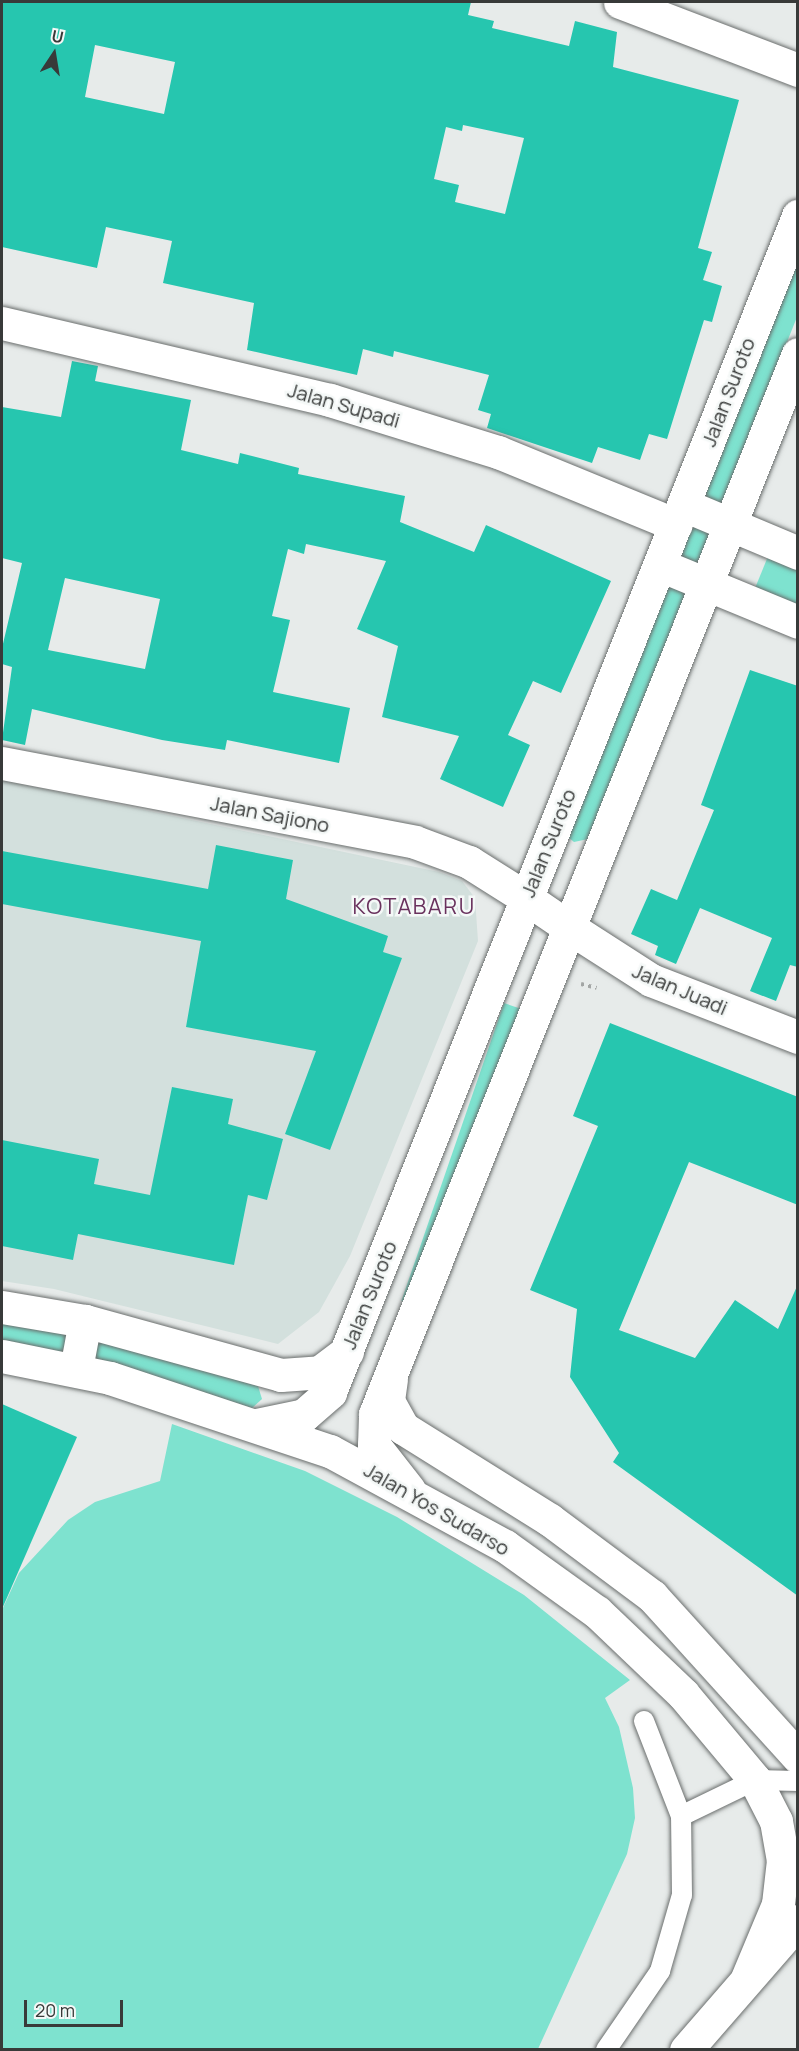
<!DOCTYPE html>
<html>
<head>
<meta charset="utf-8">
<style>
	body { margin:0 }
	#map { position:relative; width:799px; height:2051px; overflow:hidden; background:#e7ebea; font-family:Manrope,sans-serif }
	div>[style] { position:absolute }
	.built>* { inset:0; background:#d3e0dd }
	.green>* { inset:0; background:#7ee2cf; transform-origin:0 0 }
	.building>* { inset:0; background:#26c6af }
	.path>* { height:4px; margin-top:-2px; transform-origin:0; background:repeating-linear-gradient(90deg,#a3a6a5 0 3px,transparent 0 7.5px) }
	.roads { filter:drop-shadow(0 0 2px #6a6e6d) drop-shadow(0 0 2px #6a6e6d) }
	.service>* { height:20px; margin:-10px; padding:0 10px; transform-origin:10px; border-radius:10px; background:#fff }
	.minor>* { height:33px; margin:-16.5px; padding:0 16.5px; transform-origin:16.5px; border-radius:16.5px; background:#fff }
	.tertiary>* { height:33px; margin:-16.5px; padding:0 16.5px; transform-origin:16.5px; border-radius:16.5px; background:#fff }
	.secondary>* { height:33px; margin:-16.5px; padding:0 16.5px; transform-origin:16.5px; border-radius:16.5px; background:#fff }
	span { translate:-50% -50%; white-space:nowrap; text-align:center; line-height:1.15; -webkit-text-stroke:5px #f4f8f7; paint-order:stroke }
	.street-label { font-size:20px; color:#383a39 }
	.quarter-label { font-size:22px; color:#69315d; letter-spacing:1.5px }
	.frame { position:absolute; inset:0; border:3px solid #383a39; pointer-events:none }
	.north { position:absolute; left:24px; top:24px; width:60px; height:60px; -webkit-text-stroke:4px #f4f8f7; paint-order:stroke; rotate:12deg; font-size:16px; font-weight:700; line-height:24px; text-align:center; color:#383a39 }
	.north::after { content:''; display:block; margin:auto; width:21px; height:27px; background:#383a39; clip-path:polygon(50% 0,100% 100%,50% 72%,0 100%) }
	.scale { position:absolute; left:24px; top:2000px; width:99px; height:27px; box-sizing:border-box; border:3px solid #383a39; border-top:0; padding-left:8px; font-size:18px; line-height:21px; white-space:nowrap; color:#383a39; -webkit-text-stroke:4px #f4f8f7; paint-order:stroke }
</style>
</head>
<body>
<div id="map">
	<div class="built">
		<i style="clip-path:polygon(2px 780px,439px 872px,462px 881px,475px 898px,478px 941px,350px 1256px,319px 1312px,278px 1344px,54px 1289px,2px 1281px)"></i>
	</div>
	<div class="green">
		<i style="clip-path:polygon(797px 253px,797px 317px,588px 839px,574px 842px,568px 837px)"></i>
		<i style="clip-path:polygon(769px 554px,797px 567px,797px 612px,753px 593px)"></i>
		<i style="left:504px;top:1003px;width:21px;height:315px;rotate:19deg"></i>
		<i style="clip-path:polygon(2px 1322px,65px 1332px,69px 1337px,62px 1353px,2px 1345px)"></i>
		<i style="clip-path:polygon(100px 1338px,258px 1386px,262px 1399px,252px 1408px,95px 1360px,93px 1348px)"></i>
		<i style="clip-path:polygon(172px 1424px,305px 1471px,397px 1517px,524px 1595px,630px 1680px,605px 1698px,619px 1727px,633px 1788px,635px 1818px,627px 1854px,538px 2049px,2px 2050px,2px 1610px,19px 1573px,68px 1520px,95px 1502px,160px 1481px)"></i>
	</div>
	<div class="building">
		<i style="clip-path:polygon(evenodd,2px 2px,471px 2px,468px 15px,494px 21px,492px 28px,569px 46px,575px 21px,617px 32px,613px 67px,739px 100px,698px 248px,712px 252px,703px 280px,722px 286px,712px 322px,704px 320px,667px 439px,649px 434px,640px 460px,598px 447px,592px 463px,487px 428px,491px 414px,478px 410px,489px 375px,394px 351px,393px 357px,363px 349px,357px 375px,247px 350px,254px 303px,163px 283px,172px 241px,106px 227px,97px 268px,2px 247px,2px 2px,95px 45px,175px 62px,164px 114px,85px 97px,95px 45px,2px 2px,463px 125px,524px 138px,505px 214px,455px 202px,459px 185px,434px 179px,446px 127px,462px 131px,463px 125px)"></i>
		<i style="clip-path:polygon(evenodd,72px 361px,98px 366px,95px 381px,191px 400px,181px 450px,238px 464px,240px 453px,299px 468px,298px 474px,405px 496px,400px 522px,474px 552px,486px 525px,611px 581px,561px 693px,533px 681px,508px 735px,530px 745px,503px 807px,440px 779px,459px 736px,382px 717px,398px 646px,357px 629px,386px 561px,306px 544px,304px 554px,288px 549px,272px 616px,290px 620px,273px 692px,350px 708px,339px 763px,227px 740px,225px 750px,162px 740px,32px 709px,25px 745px,2px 740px,12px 667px,2px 664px,2px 648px,22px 563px,2px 558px,2px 407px,61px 417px,72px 361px,65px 578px,160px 599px,145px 669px,48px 650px,65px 578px)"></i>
		<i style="clip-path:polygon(750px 670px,798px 686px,798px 967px,790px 965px,776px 1001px,750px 991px,772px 938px,700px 908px,676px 964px,655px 955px,658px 946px,631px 934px,651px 889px,677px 900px,714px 810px,701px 805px)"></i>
		<i style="clip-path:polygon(216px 845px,293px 860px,286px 899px,388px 936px,383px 952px,402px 958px,330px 1150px,285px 1134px,316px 1051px,186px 1027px,201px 941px,2px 904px,2px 851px,208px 889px)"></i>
		<i style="clip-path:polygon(610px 1023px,798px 1097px,798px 1205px,689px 1162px,619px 1330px,695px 1358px,735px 1300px,778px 1329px,798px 1284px,798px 1596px,613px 1462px,619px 1453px,570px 1377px,577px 1309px,530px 1290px,598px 1126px,573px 1116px)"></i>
		<i style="clip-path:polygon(172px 1087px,233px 1099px,228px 1124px,283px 1139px,267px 1200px,248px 1195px,234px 1265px,78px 1234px,73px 1260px,2px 1246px,2px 1140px,99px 1159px,94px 1184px,150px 1195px)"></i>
		<i style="clip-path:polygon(2px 1404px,77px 1437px,2px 1609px)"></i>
	</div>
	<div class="path">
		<i style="left:581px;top:984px;width:16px;rotate:14deg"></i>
	</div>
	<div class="roads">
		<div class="service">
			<i style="left:681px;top:1816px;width:82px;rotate:-25.9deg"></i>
			<i style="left:755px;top:1780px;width:43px;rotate:1.3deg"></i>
			<i style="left:606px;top:2050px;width:96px;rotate:-55.6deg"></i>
			<i style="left:660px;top:1971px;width:79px;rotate:-73.9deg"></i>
			<i style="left:682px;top:1895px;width:79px;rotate:-90.7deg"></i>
			<i style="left:681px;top:1816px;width:102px;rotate:-111.3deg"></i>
		</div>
		<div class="minor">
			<i style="left:620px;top:2px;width:191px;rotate:20.9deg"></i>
			<i style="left:2px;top:323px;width:337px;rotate:13.2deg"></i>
			<i style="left:330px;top:400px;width:176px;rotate:17.2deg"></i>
			<i style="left:498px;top:452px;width:192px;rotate:22.3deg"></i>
			<i style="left:684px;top:505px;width:124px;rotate:22.8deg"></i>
			<i style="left:660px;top:565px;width:149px;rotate:22.4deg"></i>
			<i style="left:2px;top:763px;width:420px;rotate:10.8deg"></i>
			<i style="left:415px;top:842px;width:58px;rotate:20.3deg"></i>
			<i style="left:469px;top:862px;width:67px;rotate:32.3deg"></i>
			<i style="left:570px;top:928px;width:96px;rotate:32.7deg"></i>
			<i style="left:651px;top:980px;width:158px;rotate:21.2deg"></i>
		</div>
		<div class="tertiary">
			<i style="left:526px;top:898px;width:53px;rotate:34.3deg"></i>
			<i style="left:2px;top:1307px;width:84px;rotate:9.6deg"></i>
			<i style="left:85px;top:1321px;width:203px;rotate:15.4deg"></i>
			<i style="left:281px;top:1375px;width:39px;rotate:-4deg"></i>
			<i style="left:320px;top:1372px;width:34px;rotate:-37deg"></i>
		</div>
		<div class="secondary">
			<i style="left:2px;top:1356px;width:110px;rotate:11.5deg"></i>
			<i style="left:110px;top:1378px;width:232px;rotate:18.4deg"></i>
			<i style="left:330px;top:1451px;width:199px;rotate:28.5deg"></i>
			<i style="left:505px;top:1546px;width:113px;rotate:35.7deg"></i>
			<i style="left:597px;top:1612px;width:119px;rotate:43.6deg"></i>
			<i style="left:683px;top:1694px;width:112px;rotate:50.1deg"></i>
			<i style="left:755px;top:1780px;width:46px;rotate:62.9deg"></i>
			<i style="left:776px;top:1821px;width:40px;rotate:80deg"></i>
			<i style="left:783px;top:1860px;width:44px;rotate:96.5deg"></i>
			<i style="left:778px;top:1904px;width:80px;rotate:112.7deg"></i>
			<i style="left:76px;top:1369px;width:49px;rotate:-79.4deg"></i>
			<i style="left:391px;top:1379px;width:22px;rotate:98deg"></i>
			<i style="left:388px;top:1401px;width:31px;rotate:61deg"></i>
			<i style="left:403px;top:1428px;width:173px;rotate:32deg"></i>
			<i style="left:550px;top:1520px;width:127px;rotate:36.7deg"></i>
			<i style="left:652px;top:1596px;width:217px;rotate:47.8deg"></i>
			<i style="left:257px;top:1425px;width:48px;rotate:-12deg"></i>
			<i style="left:304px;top:1415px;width:35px;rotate:-41deg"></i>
			<i style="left:330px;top:1392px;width:1266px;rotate:-68.3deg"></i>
			<i style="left:409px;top:1490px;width:57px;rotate:-127.9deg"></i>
			<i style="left:374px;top:1445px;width:31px;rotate:-88deg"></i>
			<i style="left:375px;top:1414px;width:1141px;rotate:-68.25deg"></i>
			<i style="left:686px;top:2050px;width:171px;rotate:-49deg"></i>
		</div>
	</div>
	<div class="street-label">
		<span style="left:728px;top:392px;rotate:-69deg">Jalan Suroto</span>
		<span style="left:344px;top:405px;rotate:16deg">Jalan Supadi</span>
		<span style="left:270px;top:814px;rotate:11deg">Jalan Sajiono</span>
		<span style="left:548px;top:843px;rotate:-68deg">Jalan Suroto</span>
		<span style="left:680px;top:989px;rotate:23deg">Jalan Juadi</span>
		<span style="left:369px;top:1295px;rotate:-68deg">Jalan Suroto</span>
		<span style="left:437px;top:1509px;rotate:30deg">Jalan Yos Sudarso</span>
	</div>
	<div class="quarter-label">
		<span style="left:414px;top:907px">KOTABARU</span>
	</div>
	<div class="frame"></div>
	<div class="north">U</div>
	<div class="scale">20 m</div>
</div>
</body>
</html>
